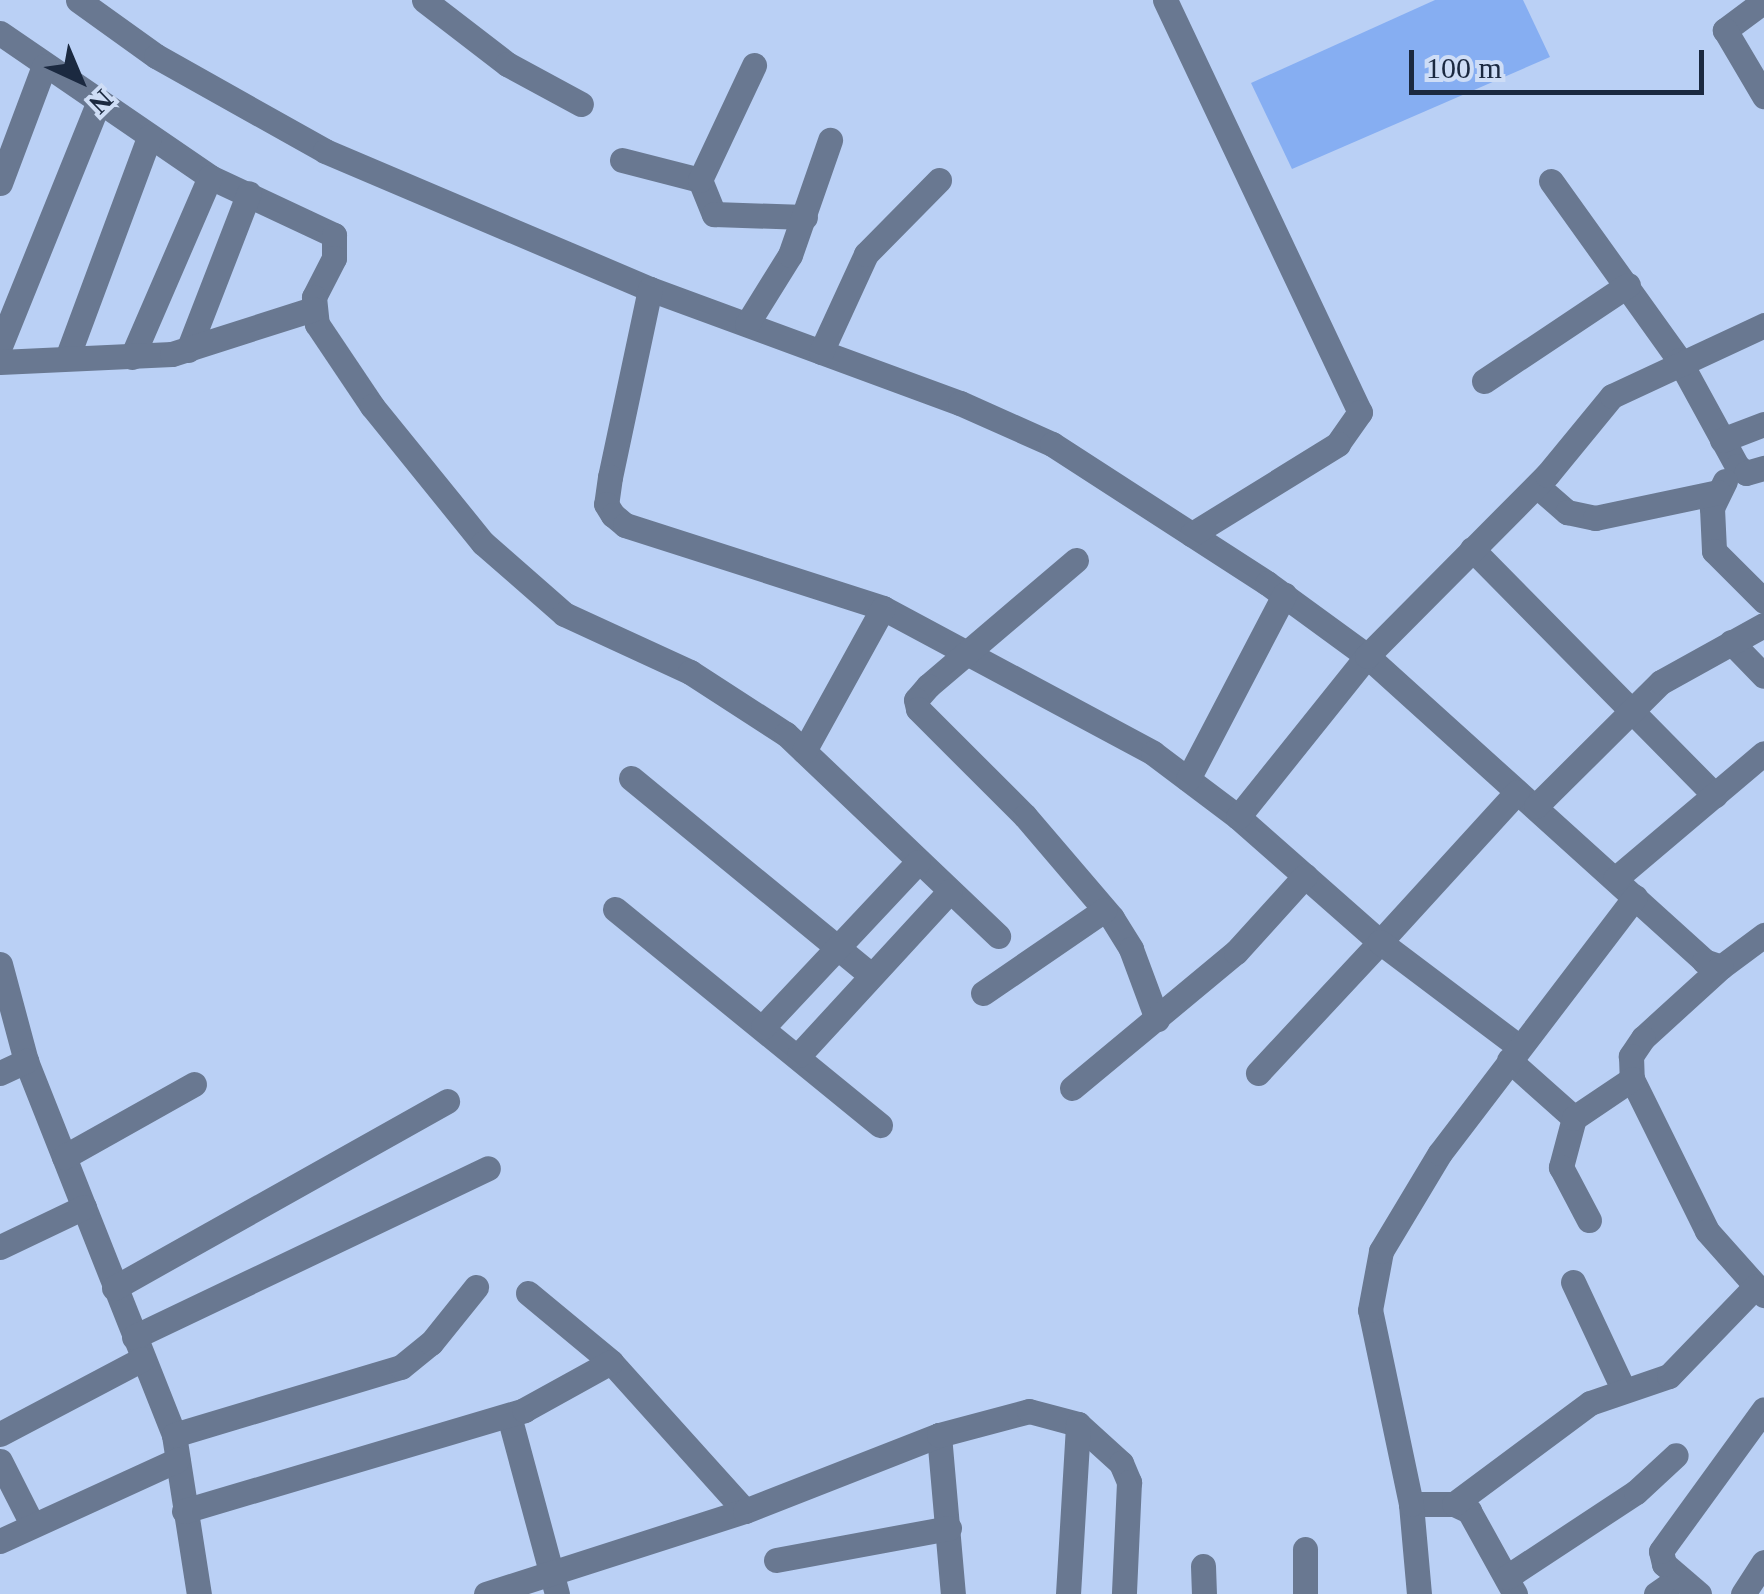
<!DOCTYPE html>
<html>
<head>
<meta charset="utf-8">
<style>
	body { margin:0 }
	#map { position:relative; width:1764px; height:1594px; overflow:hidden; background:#bad0f5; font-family:Georgia,serif }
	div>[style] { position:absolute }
	.building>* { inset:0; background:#86aef2 }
	.minor>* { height:25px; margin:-12.5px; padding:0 12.5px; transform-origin:12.5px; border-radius:12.5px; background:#697891 }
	span { translate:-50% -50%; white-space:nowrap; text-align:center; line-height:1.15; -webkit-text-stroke:9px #ceddf6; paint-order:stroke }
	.north { position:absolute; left:30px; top:30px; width:100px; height:100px; -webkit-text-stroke:8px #ceddf6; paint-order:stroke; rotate:136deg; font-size:28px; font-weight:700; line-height:40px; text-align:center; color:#1b2940 }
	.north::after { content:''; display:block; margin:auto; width:35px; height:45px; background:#1b2940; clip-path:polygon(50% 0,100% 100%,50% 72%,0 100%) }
	.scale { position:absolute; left:1409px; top:50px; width:295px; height:45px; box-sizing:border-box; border:5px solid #1b2940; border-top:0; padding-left:12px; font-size:30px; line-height:35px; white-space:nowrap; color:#1b2940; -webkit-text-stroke:8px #ceddf6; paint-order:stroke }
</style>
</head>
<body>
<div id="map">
	<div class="building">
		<i style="clip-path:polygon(1435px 0,1523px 0,1550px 57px,1292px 169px,1251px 83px)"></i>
	</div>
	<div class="minor">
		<i style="left:78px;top:0;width:96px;rotate:35.7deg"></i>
		<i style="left:156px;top:56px;width:194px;rotate:29.3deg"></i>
		<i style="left:325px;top:151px;width:353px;rotate:23deg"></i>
		<i style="left:650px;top:289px;width:330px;rotate:20.2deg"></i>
		<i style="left:960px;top:403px;width:101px;rotate:24deg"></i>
		<i style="left:1052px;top:444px;width:256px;rotate:32.9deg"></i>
		<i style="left:1267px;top:583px;width:124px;rotate:36.1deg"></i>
		<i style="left:1367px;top:656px;width:455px;rotate:42.1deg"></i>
		<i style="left:1704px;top:961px;width:18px;rotate:19deg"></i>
		<i style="left:1721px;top:967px;width:54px;rotate:-36.7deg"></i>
		<i style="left:424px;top:0;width:105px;rotate:37.6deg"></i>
		<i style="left:507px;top:64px;width:84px;rotate:28.4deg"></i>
		<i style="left:1165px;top:0;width:456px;rotate:64.7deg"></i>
		<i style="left:1360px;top:412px;width:39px;rotate:125deg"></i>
		<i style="left:1338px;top:444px;width:172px;rotate:148.3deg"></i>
		<i style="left:1764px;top:1px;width:49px;rotate:143.4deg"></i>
		<i style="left:1725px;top:30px;width:77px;rotate:59.4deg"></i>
		<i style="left:0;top:33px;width:255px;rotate:34.4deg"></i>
		<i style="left:210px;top:177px;width:137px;rotate:25.1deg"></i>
		<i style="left:334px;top:235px;width:23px;rotate:90deg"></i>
		<i style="left:334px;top:258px;width:44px;rotate:117.1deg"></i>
		<i style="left:314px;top:297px;width:27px;rotate:84deg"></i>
		<i style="left:317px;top:324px;width:99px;rotate:56.1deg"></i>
		<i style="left:372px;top:406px;width:176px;rotate:51deg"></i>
		<i style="left:483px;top:543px;width:108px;rotate:41.2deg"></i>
		<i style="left:564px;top:614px;width:139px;rotate:24.7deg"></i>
		<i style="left:690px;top:672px;width:114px;rotate:32.9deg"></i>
		<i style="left:786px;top:734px;width:293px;rotate:43.6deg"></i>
		<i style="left:622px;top:160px;width:81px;rotate:14.4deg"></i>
		<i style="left:700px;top:180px;width:37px;rotate:68deg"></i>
		<i style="left:714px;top:214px;width:91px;rotate:1.9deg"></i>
		<i style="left:700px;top:180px;width:127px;rotate:-64.8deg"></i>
		<i style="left:1551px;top:181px;width:220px;rotate:54.4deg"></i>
		<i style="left:1679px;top:360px;width:121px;rotate:61.3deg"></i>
		<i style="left:1737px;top:466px;width:11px;rotate:38deg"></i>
		<i style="left:1746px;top:473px;width:19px;rotate:-16deg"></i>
		<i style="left:0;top:183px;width:125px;rotate:-69.4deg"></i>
		<i style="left:650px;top:289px;width:192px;rotate:102deg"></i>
		<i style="left:610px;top:477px;width:27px;rotate:98deg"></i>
		<i style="left:606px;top:504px;width:13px;rotate:58deg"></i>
		<i style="left:613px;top:515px;width:16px;rotate:40deg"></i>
		<i style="left:625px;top:525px;width:271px;rotate:17.8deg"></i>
		<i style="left:883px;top:608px;width:306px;rotate:28.2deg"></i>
		<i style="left:1153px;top:753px;width:106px;rotate:37deg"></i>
		<i style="left:1238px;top:817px;width:189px;rotate:41.4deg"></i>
		<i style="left:1380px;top:942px;width:179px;rotate:133deg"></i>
		<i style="left:747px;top:324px;width:81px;rotate:-58.1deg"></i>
		<i style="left:790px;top:255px;width:122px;rotate:-70.8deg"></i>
		<i style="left:0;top:346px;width:262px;rotate:-68deg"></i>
		<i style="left:188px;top:350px;width:168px;rotate:-68.8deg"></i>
		<i style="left:821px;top:352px;width:108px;rotate:-65.3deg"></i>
		<i style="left:866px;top:254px;width:104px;rotate:-45.4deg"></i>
		<i style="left:132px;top:357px;width:196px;rotate:-66.6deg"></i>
		<i style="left:67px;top:358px;width:236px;rotate:-69.6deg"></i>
		<i style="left:0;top:362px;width:172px;rotate:-2.7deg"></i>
		<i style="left:172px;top:354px;width:148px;rotate:-17.7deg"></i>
		<i style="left:1484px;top:381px;width:173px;rotate:-33.7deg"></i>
		<i style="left:1722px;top:440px;width:45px;rotate:-20.9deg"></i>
		<i style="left:1725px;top:481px;width:30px;rotate:116deg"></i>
		<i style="left:1712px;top:508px;width:43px;rotate:87.3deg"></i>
		<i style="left:1714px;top:551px;width:71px;rotate:45deg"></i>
		<i style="left:1537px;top:486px;width:40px;rotate:41deg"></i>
		<i style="left:1567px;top:512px;width:29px;rotate:12deg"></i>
		<i style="left:1595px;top:518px;width:126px;rotate:-11.9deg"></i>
		<i style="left:1472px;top:549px;width:346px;rotate:45.4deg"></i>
		<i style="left:1076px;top:560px;width:194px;rotate:139.6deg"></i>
		<i style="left:928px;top:686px;width:18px;rotate:131deg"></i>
		<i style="left:916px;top:700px;width:9px;rotate:77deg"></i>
		<i style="left:918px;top:709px;width:151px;rotate:45deg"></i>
		<i style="left:1025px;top:816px;width:134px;rotate:49.5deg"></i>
		<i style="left:1112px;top:918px;width:36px;rotate:58deg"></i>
		<i style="left:1131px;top:949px;width:75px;rotate:69.6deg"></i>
		<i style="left:1731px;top:642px;width:47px;rotate:45.9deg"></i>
		<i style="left:804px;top:751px;width:163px;rotate:-61.1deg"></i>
		<i style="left:631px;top:778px;width:310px;rotate:39.4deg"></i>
		<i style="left:1188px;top:779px;width:208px;rotate:-62.4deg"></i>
		<i style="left:1517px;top:792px;width:203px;rotate:132.4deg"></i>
		<i style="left:1380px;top:942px;width:173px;rotate:37deg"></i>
		<i style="left:1536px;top:806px;width:176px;rotate:-44.8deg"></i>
		<i style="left:1661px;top:682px;width:118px;rotate:-29deg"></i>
		<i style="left:1238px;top:817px;width:206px;rotate:-51.3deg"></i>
		<i style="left:1367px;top:656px;width:255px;rotate:-45.2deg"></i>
		<i style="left:1547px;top:475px;width:102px;rotate:-50.6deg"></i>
		<i style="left:1612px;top:396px;width:168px;rotate:-25deg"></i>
		<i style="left:1615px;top:879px;width:195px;rotate:-40.2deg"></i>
		<i style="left:615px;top:909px;width:342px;rotate:39.2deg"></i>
		<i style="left:0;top:964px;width:100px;rotate:75deg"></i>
		<i style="left:26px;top:1061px;width:402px;rotate:68.4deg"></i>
		<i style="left:174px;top:1435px;width:161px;rotate:81.1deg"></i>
		<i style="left:1721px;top:967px;width:105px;rotate:137.7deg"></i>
		<i style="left:1643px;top:1038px;width:22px;rotate:124deg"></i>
		<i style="left:1631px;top:1056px;width:23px;rotate:88deg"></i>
		<i style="left:1632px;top:1079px;width:169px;rotate:63.7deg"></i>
		<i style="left:1707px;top:1231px;width:86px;rotate:48.3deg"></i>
		<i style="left:983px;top:993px;width:147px;rotate:-34.4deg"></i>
		<i style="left:763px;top:1027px;width:226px;rotate:-46.8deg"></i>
		<i style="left:799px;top:1055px;width:222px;rotate:-47.4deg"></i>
		<i style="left:1509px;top:1060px;width:87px;rotate:41.7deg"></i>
		<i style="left:1574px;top:1118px;width:51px;rotate:104.9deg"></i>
		<i style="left:1561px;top:1167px;width:60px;rotate:62.2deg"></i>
		<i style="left:0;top:1073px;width:29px;rotate:-25deg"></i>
		<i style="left:1072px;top:1088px;width:213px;rotate:-39.7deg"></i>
		<i style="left:1236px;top:952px;width:103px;rotate:-47.8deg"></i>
		<i style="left:1574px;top:1118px;width:70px;rotate:-33.9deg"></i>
		<i style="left:64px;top:1157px;width:149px;rotate:-29.3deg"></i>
		<i style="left:0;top:1247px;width:93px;rotate:-25.5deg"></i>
		<i style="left:1573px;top:1282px;width:120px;rotate:64.9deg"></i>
		<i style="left:114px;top:1288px;width:382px;rotate:-29.3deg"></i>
		<i style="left:528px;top:1293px;width:108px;rotate:39.7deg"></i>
		<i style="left:611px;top:1362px;width:200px;rotate:48deg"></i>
		<i style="left:134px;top:1337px;width:392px;rotate:-25.5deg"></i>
		<i style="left:509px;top:1416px;width:184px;rotate:74.9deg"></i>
		<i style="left:0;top:1434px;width:161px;rotate:-27.8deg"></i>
		<i style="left:174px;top:1435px;width:237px;rotate:-16.7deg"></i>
		<i style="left:401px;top:1367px;width:38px;rotate:-39deg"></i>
		<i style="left:431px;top:1343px;width:72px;rotate:-51.2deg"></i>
		<i style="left:939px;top:1435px;width:160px;rotate:85deg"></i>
		<i style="left:0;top:1461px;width:71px;rotate:63.1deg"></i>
		<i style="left:1411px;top:1504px;width:43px"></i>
		<i style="left:1454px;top:1504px;width:17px;rotate:25deg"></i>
		<i style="left:1469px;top:1511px;width:95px;rotate:61deg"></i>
		<i style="left:1454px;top:1504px;width:169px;rotate:-36.6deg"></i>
		<i style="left:1590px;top:1403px;width:83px;rotate:-18.9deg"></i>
		<i style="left:1669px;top:1376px;width:124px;rotate:-46deg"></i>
		<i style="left:184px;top:1511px;width:355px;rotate:-16.5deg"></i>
		<i style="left:524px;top:1410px;width:99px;rotate:-28.9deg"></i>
		<i style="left:0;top:1541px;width:195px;rotate:-24.6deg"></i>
		<i style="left:1305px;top:1549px;width:45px;rotate:90deg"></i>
		<i style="left:776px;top:1560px;width:176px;rotate:-10.5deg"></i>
		<i style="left:1203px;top:1566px;width:28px;rotate:88deg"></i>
		<i style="left:1507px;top:1577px;width:154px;rotate:-33.4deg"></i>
		<i style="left:1636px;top:1492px;width:54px;rotate:-42.8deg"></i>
		<i style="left:486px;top:1594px;width:272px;rotate:-17.8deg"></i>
		<i style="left:745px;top:1511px;width:208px;rotate:-21.4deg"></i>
		<i style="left:939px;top:1435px;width:93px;rotate:-14.9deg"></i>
		<i style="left:1029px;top:1411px;width:51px;rotate:14.9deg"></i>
		<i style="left:1078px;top:1424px;width:58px;rotate:42.2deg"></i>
		<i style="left:1121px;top:1463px;width:21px;rotate:67deg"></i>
		<i style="left:1129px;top:1482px;width:112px;rotate:92.6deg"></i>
		<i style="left:1068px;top:1594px;width:170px;rotate:-86.6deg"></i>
		<i style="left:1419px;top:1594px;width:90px;rotate:-95.1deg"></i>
		<i style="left:1411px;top:1504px;width:198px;rotate:-101.9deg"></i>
		<i style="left:1370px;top:1310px;width:60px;rotate:-79.4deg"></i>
		<i style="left:1381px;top:1251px;width:114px;rotate:-59deg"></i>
		<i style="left:1440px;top:1153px;width:322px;rotate:-52.7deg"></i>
		<i style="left:1656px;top:1594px;width:28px;rotate:-35deg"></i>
		<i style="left:1699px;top:1594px;width:46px;rotate:-139.4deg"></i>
		<i style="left:1664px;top:1564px;width:13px;rotate:-103deg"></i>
		<i style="left:1661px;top:1551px;width:175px;rotate:-54deg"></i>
		<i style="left:1743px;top:1594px;width:38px;rotate:-57deg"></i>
	</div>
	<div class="north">N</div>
	<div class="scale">100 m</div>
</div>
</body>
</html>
